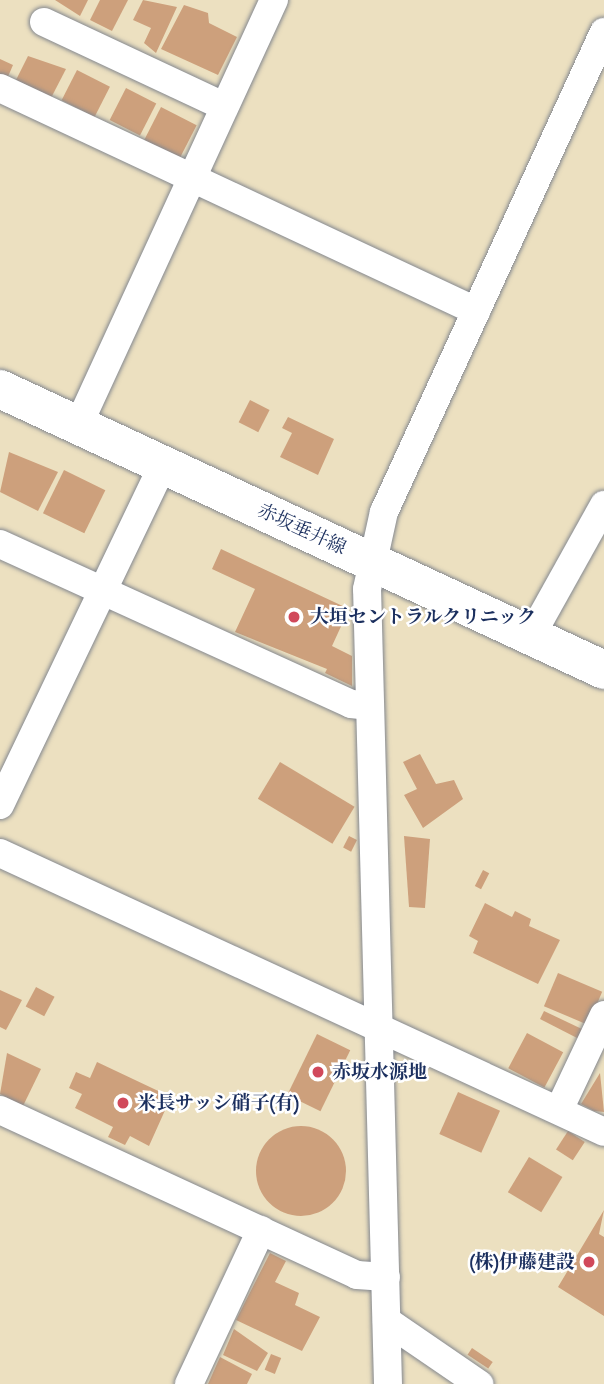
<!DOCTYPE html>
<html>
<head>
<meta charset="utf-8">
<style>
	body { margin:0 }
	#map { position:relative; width:604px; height:1384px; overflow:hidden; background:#ece0c0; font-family:"IM FELL Great Primer","Noto Serif JP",serif }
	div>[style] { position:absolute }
	.building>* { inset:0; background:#cda07c; transform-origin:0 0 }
	.round { border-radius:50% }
	.roads { filter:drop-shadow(0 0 2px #84888f) drop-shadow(0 0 2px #84888f) }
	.minor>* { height:28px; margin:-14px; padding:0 14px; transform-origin:14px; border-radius:14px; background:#fff }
	.secondary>* { height:38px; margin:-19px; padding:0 19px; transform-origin:19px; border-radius:19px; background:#fff }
	.dots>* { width:19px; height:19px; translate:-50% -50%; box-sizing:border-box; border:4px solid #fff; border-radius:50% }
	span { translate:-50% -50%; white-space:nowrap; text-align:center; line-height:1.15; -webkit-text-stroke:5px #fff; paint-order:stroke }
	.street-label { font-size:19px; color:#1b2f5e }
	.poi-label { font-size:19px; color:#1b2f5e; font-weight:700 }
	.left { translate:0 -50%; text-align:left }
	.right { translate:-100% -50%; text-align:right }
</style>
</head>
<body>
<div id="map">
	<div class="building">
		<i style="clip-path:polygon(55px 0,88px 0,80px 16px)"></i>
		<i style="clip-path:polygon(100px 0,128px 0,112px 31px,90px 20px)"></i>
		<i style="clip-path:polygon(143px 0,177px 7px,156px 53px,144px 43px,151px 28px,133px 20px)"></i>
		<i style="clip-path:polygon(184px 5px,208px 13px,209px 23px,237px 37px,218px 75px,161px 49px)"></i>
		<i style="clip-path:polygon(28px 56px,66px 69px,51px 98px,16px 80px)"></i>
		<i style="clip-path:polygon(0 59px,13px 65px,7px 79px,0 75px)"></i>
		<i style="left:77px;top:70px;width:37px;height:34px;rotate:27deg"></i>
		<i style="left:126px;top:88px;width:34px;height:36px;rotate:27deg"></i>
		<i style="left:161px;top:107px;width:40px;height:40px;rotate:27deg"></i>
		<i style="left:250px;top:400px;width:22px;height:25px;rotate:27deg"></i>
		<i style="clip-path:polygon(288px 417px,334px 439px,318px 475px,280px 457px,292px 433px,282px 428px)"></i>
		<i style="clip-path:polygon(9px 452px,58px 472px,38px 511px,0 492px)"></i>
		<i style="left:64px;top:470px;width:46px;height:48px;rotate:26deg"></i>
		<i style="clip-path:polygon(221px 549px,349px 609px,332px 646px,352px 656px,352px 686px,325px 673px,327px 669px,235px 632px,255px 589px,212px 569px)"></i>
		<i style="clip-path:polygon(420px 754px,436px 784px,454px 780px,463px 799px,423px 828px,404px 795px,417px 789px,403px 762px)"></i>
		<i style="left:280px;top:762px;width:87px;height:43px;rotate:31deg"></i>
		<i style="left:349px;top:836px;width:9px;height:13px;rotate:27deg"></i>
		<i style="clip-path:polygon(404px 836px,430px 839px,425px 908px,409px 907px)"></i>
		<i style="left:483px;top:870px;width:7px;height:18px;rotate:27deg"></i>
		<i style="clip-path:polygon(485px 903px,512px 917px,515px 911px,531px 919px,529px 926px,560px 940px,538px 984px,473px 953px,478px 941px,469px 936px)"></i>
		<i style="left:558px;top:973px;width:48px;height:36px;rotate:23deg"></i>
		<i style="left:36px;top:987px;width:21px;height:22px;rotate:28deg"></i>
		<i style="clip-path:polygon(0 990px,22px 1000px,6px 1030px,0 1027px)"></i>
		<i style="clip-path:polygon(544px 1011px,584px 1030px,579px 1039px,540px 1019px)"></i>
		<i style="left:527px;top:1033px;width:41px;height:40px;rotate:28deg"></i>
		<i style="left:317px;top:1034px;width:37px;height:68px;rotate:26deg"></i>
		<i style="clip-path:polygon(7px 1053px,41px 1069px,23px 1106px,0 1094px)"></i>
		<i style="clip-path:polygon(97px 1062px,171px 1097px,149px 1146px,130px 1136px,125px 1145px,108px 1137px,113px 1127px,75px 1108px,82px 1094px,69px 1088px,76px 1072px,90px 1078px)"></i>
		<i style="clip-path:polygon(600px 1073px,604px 1112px,594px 1111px,581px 1104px)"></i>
		<i style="left:458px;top:1092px;width:46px;height:46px;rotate:24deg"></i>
		<i class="round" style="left:256px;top:1126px;width:90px;height:90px"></i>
		<i style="left:568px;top:1131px;width:20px;height:22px;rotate:33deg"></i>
		<i style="left:529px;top:1157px;width:39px;height:41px;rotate:31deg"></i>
		<i style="clip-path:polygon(604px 1210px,599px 1234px,604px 1237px,604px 1316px,558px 1287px)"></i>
		<i style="clip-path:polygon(270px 1253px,286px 1261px,275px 1282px,299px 1293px,295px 1305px,320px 1317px,302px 1351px,236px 1320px)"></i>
		<i style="clip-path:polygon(234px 1329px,268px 1353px,257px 1371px,223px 1355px)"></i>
		<i style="left:472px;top:1348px;width:25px;height:8px;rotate:34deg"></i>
		<i style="left:271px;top:1354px;width:11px;height:17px;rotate:22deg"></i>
		<i style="clip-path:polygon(220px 1357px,252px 1374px,247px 1384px,208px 1384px)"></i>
	</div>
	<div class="roads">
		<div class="minor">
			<i style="left:44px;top:22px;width:198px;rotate:25.1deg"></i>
			<i style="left:0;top:88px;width:526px;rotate:25.1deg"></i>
			<i style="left:78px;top:426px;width:469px;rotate:-65.3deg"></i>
			<i style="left:0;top:544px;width:386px;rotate:24.5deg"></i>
			<i style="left:351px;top:704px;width:19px;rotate:6deg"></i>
			<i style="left:531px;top:636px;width:150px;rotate:-60.9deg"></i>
			<i style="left:0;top:805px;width:377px;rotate:-64.4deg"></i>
			<i style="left:0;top:853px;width:665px;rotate:24.79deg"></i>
			<i style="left:0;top:1110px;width:393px;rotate:24.8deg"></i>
			<i style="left:357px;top:1275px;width:29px;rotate:4deg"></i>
			<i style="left:559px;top:1110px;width:105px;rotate:-64.7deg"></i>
			<i style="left:387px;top:1321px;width:112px;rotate:34.4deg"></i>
			<i style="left:189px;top:1384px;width:170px;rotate:-64.9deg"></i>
			<i style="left:388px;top:1384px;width:795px;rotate:-91.51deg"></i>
			<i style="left:367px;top:589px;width:79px;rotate:-77.6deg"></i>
			<i style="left:384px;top:512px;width:528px;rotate:-65.38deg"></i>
		</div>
		<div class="secondary">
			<i style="left:0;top:389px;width:666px;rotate:24.95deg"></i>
		</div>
	</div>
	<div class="dots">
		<i style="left:294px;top:617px;background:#d1495b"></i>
		<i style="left:318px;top:1072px;background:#d1495b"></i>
		<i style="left:123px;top:1103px;background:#d1495b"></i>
		<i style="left:589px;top:1262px;background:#d1495b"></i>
	</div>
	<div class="street-label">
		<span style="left:302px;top:529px;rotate:25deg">赤坂垂井線</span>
	</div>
	<div class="poi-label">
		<span class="left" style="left:310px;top:617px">大垣セントラルクリニック</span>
		<span class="left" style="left:332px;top:1072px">赤坂水源地</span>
		<span class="left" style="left:137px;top:1103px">米長サッシ硝子(有)</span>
		<span class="right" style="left:575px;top:1262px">(株)伊藤建設</span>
	</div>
</div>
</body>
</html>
